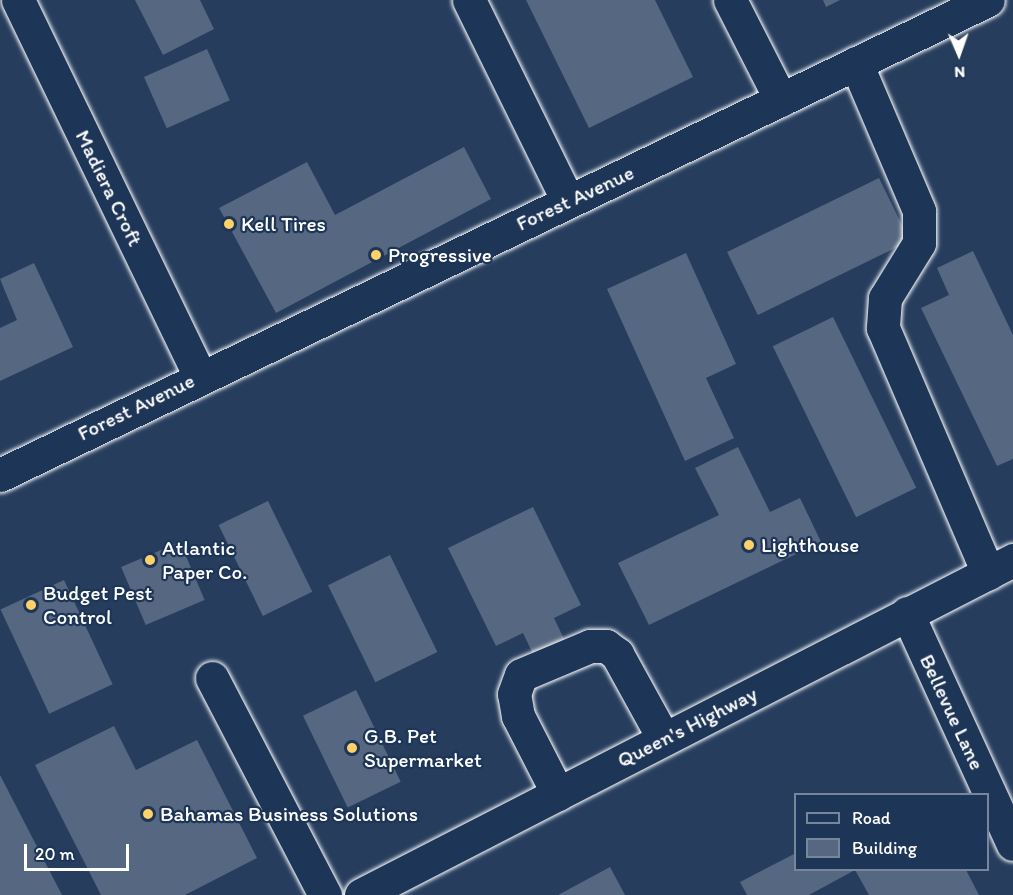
<!DOCTYPE html>
<html>
<head>
<meta charset="utf-8">
<style>
	body { margin:0 }
	#map { position:relative; width:1013px; height:895px; overflow:hidden; background:#263d5e; font-family:Itim,sans-serif }
	div>[style] { position:absolute }
	.building>* { inset:0; background:#556781; transform-origin:0 0 }
	.roads { filter:drop-shadow(0 0 2px #fff) drop-shadow(0 0 2px #fff) }
	.minor>* { height:33px; margin:-16.5px; padding:0 16.5px; transform-origin:16.5px; border-radius:16.5px; background:#1d3557 }
	.major>* { height:33px; margin:-16.5px; padding:0 16.5px; transform-origin:16.5px; border-radius:16.5px; background:#1d3557 }
	.dots>* { width:16px; height:16px; translate:-50% -50%; box-sizing:border-box; border:3px solid #1d3557; border-radius:50% }
	span { translate:-50% -50%; white-space:nowrap; text-align:center; line-height:1.15; -webkit-text-stroke:4.5px #1d3557; paint-order:stroke }
	.street-label { font-size:21px; color:#fff }
	.poi-label { font-size:21px; color:#fff }
	.left { translate:0 -50%; text-align:left }
	.legend { position:absolute; left:794px; top:793px; width:195px; height:78px; box-sizing:border-box; background:#1d3557; border:2px solid #77869a; margin:0; padding:8px 10px; list-style:none; font-size:18px; color:#fff }
	.legend li { display:flex; align-items:center; gap:12px; height:30px }
	.legend b { width:30px; border:2px solid #77869a }
	.north { position:absolute; left:929px; top:24px; width:60px; height:60px; -webkit-text-stroke:4px #1d3557; paint-order:stroke; rotate:178deg; font-size:16px; font-weight:700; line-height:24px; text-align:center; color:#fff }
	.north::after { content:''; display:block; margin:auto; width:21px; height:27px; background:#fff; clip-path:polygon(50% 0,100% 100%,50% 72%,0 100%) }
	.scale { position:absolute; left:24px; top:844px; width:105px; height:27px; box-sizing:border-box; border:3px solid #fff; border-top:0; padding-left:8px; font-size:18px; line-height:21px; white-space:nowrap; color:#fff; -webkit-text-stroke:4px #1d3557; paint-order:stroke }
</style>
</head>
<body>
<div id="map">
	<div class="building">
		<i style="clip-path:polygon(135px 0,200px 0,214px 29px,163px 55px)"></i>
		<i style="clip-path:polygon(526px 0,655px 0,693px 77px,589px 128px)"></i>
		<i style="clip-path:polygon(823px 0,840px 0,826px 7px)"></i>
		<i style="left:207px;top:49px;width:56px;height:69px;rotate:66deg"></i>
		<i style="clip-path:polygon(464px 147px,491px 199px,276px 313px,219px 208px,307px 162px,335px 215px)"></i>
		<i style="left:879px;top:178px;width:70px;height:169px;rotate:64deg"></i>
		<i style="clip-path:polygon(973px 251px,1013px 335px,1013px 459px,997px 466px,921px 308px,949px 295px,937px 268px)"></i>
		<i style="clip-path:polygon(686px 253px,736px 364px,706px 378px,734px 438px,685px 461px,607px 289px)"></i>
		<i style="clip-path:polygon(34px 263px,73px 347px,0 381px,0 328px,17px 320px,0 279px)"></i>
		<i style="left:833px;top:317px;width:190px;height:67px;rotate:64deg"></i>
		<i style="clip-path:polygon(738px 447px,770px 512px,800px 498px,821px 542px,649px 625px,618px 563px,719px 515px,695px 468px)"></i>
		<i style="left:268px;top:501px;width:101px;height:55px;rotate:64deg"></i>
		<i style="clip-path:polygon(533px 507px,581px 605px,554px 618px,565px 641px,534px 656px,523px 633px,496px 646px,448px 548px)"></i>
		<i style="left:180px;top:542px;width:63px;height:64px;rotate:67deg"></i>
		<i style="left:390px;top:555px;width:108px;height:69px;rotate:64deg"></i>
		<i style="left:64px;top:580px;width:115px;height:70px;rotate:65deg"></i>
		<i style="left:356px;top:690px;width:102px;height:59px;rotate:64deg"></i>
		<i style="clip-path:polygon(114px 726px,136px 770px,197px 740px,257px 858px,185px 895px,101px 895px,35px 765px)"></i>
		<i style="clip-path:polygon(0 775px,62px 895px,0 895px)"></i>
		<i style="clip-path:polygon(796px 853px,796px 870px,966px 870px,979px 895px,869px 895px,855px 870px,809px 895px,747px 895px,740px 882px)"></i>
		<i style="clip-path:polygon(610px 867px,625px 895px,558px 895px)"></i>
	</div>
	<div class="roads">
		<div class="minor">
			<i style="left:18px;top:0;width:418px;rotate:64.2deg"></i>
			<i style="left:469px;top:0;width:224px;rotate:63.8deg"></i>
			<i style="left:730px;top:0;width:112px;rotate:63deg"></i>
			<i style="left:856px;top:63px;width:161px;rotate:66.9deg"></i>
			<i style="left:919px;top:211px;width:32px;rotate:90deg"></i>
			<i style="left:919px;top:243px;width:65px;rotate:121.7deg"></i>
			<i style="left:885px;top:298px;width:30px;rotate:94deg"></i>
			<i style="left:883px;top:328px;width:267px;rotate:66.8deg"></i>
			<i style="left:0;top:475px;width:1096px;rotate:-25.68deg"></i>
			<i style="left:907px;top:613px;width:254px;rotate:65.4deg"></i>
			<i style="left:212px;top:678px;width:245px;rotate:62.5deg"></i>
			<i style="left:558px;top:794px;width:88px;rotate:-117.1deg"></i>
			<i style="left:518px;top:716px;width:22px;rotate:-100deg"></i>
			<i style="left:514px;top:694px;width:20px;rotate:-70deg"></i>
			<i style="left:521px;top:675px;width:75px;rotate:-22.8deg"></i>
			<i style="left:590px;top:646px;width:16px"></i>
			<i style="left:606px;top:646px;width:14px;rotate:36deg"></i>
			<i style="left:617px;top:654px;width:97px;rotate:61.1deg"></i>
		</div>
		<div class="major">
			<i style="left:361px;top:895px;width:733px;rotate:-27.19deg"></i>
		</div>
	</div>
	<div class="dots">
		<i style="left:229px;top:224px;background:#ffd166"></i>
		<i style="left:376px;top:255px;background:#ffd166"></i>
		<i style="left:749px;top:545px;background:#ffd166"></i>
		<i style="left:150px;top:560px;background:#ffd166"></i>
		<i style="left:31px;top:605px;background:#ffd166"></i>
		<i style="left:352px;top:748px;background:#ffd166"></i>
		<i style="left:148px;top:814px;background:#ffd166"></i>
	</div>
	<div class="street-label">
		<span style="left:109px;top:188px;rotate:64deg">Madiera Croft</span>
		<span style="left:575px;top:198px;rotate:-25deg">Forest Avenue</span>
		<span style="left:136px;top:407px;rotate:-26deg">Forest Avenue</span>
		<span style="left:952px;top:712px;rotate:65deg">Bellevue Lane</span>
		<span style="left:687px;top:727px;rotate:-27deg">Queen's Highway</span>
	</div>
	<div class="poi-label">
		<span class="left" style="left:241px;top:224px">Kell Tires</span>
		<span class="left" style="left:388px;top:255px">Progressive</span>
		<span class="left" style="left:761px;top:545px">Lighthouse</span>
		<span class="left" style="left:162px;top:560px">Atlantic<br>Paper Co.</span>
		<span class="left" style="left:43px;top:605px">Budget Pest<br>Control</span>
		<span class="left" style="left:364px;top:748px">G.B. Pet<br>Supermarket</span>
		<span class="left" style="left:160px;top:814px">Bahamas Business Solutions</span>
	</div>
	<ul class="legend">
	<li><b style="height:8px;background:#1d3557"></b>Road</li>
	<li><b style="height:16px;background:#556781"></b>Building</li>
	</ul>
	<div class="north">N</div>
	<div class="scale">20 m</div>
</div>
</body>
</html>
